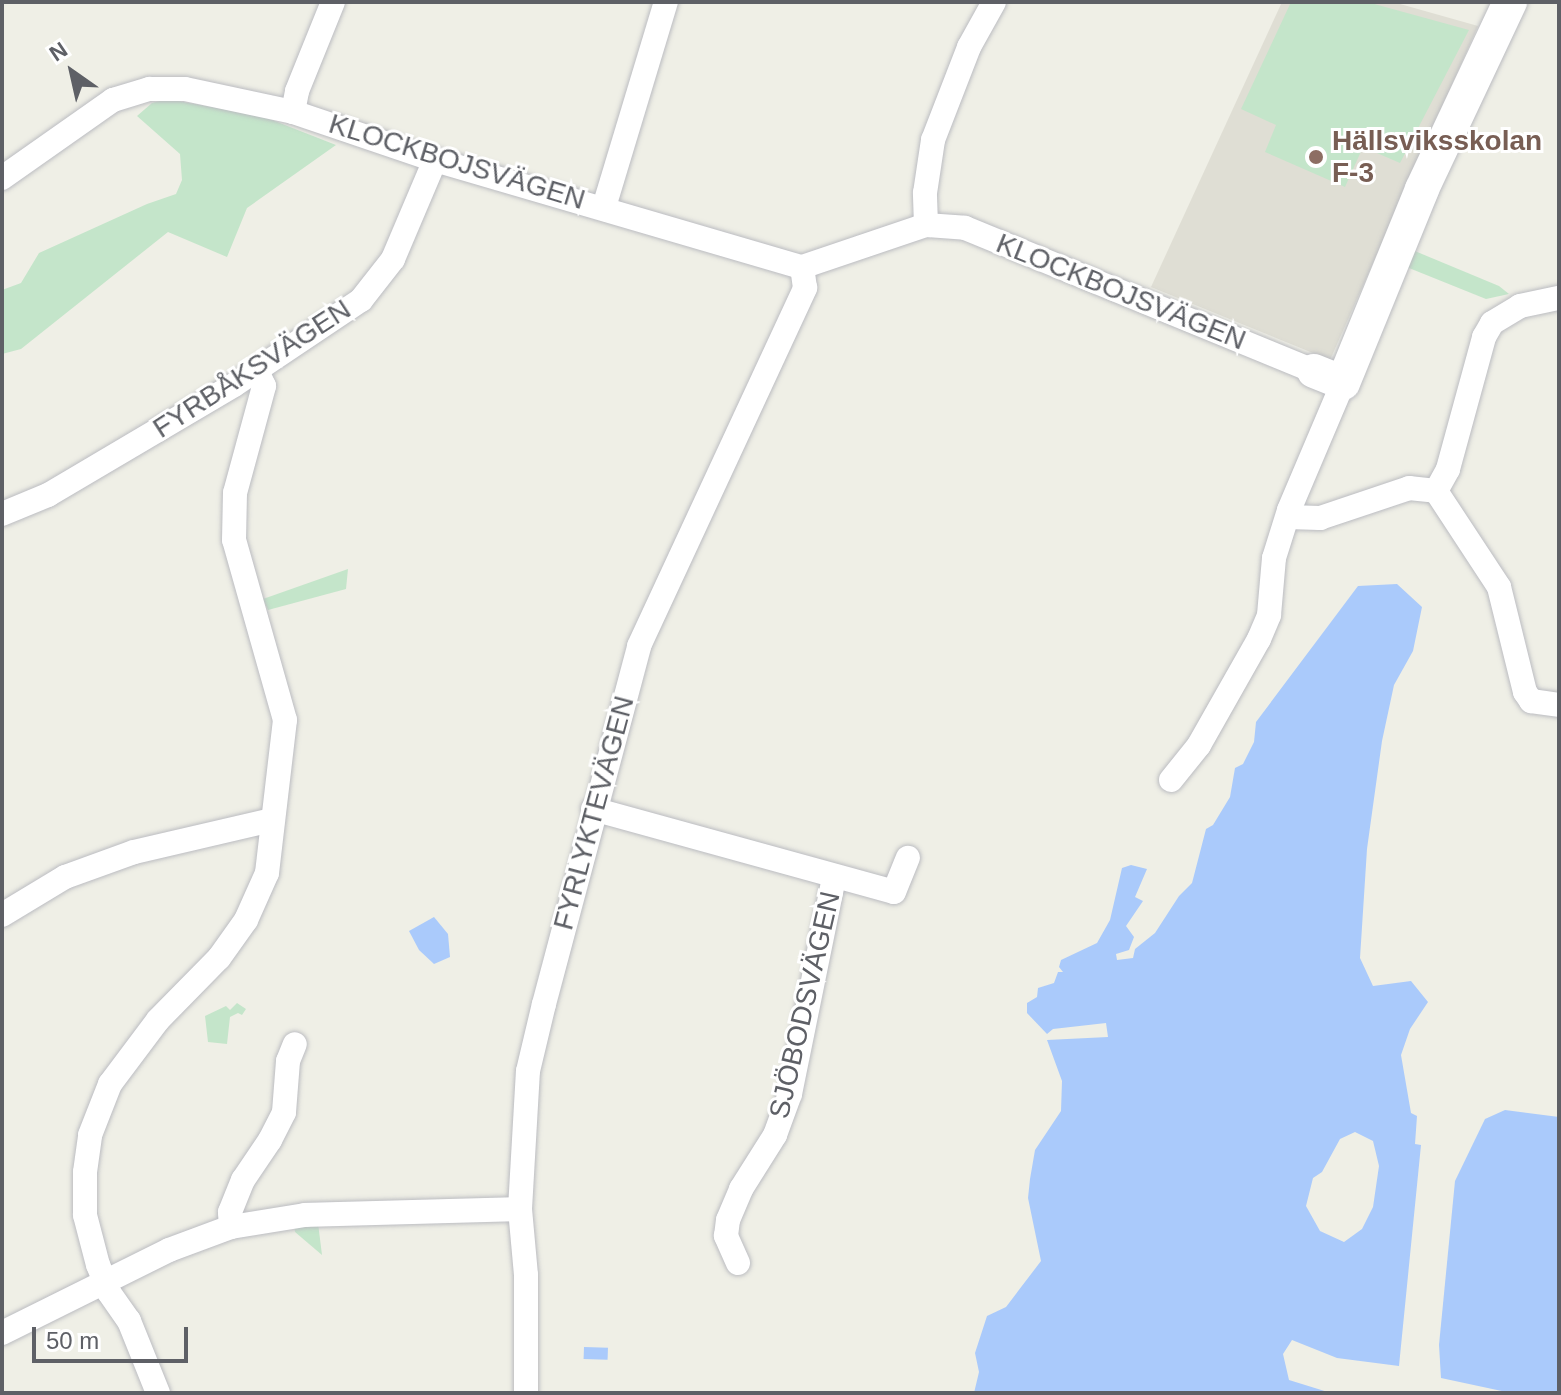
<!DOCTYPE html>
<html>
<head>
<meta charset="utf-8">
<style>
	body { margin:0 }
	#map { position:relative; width:1561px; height:1395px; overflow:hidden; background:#efefe6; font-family:Arial,sans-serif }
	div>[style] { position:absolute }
	.education>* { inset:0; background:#dfded4 }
	.green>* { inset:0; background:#c4e5ca }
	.water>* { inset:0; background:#aacafb; transform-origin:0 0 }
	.roads { filter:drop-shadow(0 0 2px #bbbcc1) drop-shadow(0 0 2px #bbbcc1) }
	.street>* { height:24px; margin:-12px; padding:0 12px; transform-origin:12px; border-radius:12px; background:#fff }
	.secondary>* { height:34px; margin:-17px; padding:0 17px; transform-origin:17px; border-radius:17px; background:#fff }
	.dots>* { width:22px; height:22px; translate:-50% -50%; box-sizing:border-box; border:4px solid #fff; border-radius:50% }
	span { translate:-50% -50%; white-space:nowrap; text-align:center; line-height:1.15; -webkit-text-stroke:6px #fff; paint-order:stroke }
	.education-label { font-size:28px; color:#785e54; font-weight:700 }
	.left { translate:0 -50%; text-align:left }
	.street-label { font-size:28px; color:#5e6066 }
	.frame { position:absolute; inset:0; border:4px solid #5e6066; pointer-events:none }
	.north { position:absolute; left:32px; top:32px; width:80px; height:80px; -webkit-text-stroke:6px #fff; paint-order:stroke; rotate:326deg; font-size:22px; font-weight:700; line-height:32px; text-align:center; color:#5e6066 }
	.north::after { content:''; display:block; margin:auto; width:28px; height:36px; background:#5e6066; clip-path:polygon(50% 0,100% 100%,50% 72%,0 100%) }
	.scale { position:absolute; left:32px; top:1327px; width:156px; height:36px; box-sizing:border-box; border:4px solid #5e6066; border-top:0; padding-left:10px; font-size:24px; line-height:28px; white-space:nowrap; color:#5e6066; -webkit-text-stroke:6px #fff; paint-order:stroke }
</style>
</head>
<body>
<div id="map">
	<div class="education">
		<i style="clip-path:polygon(1282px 2px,1393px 2px,1478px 26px,1330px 360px,1151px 287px)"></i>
	</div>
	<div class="green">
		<i style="clip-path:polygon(1291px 2px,1367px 2px,1469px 30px,1400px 163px,1363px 147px,1345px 187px,1265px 152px,1276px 125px,1241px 109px)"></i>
		<i style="clip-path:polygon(167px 99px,262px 116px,336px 145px,247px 208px,227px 257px,168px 232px,21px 349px,2px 354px,2px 290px,21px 283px,39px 253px,147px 204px,176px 194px,182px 180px,180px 154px,137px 116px,152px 103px)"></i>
		<i style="clip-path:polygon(1410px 249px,1499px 286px,1509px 294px,1486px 299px,1404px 266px)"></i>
		<i style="clip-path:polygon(348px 569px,346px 589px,268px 610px,263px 599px)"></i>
		<i style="clip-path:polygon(237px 1003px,246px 1009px,242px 1015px,238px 1013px,230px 1017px,227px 1044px,208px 1042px,205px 1016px,226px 1006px,230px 1010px)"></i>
		<i style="clip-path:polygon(318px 1223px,322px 1255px,295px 1232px,294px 1226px)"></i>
	</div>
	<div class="water">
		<i style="clip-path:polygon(evenodd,1397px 584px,1422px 607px,1413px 651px,1394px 685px,1382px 741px,1367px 849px,1360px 958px,1373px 986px,1411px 981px,1428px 1002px,1410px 1029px,1401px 1055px,1411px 1113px,1417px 1116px,1415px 1144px,1421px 1145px,1399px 1366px,1337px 1358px,1292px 1340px,1283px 1354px,1289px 1380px,1331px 1393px,974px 1393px,979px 1372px,975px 1353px,987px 1316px,1006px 1307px,1041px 1261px,1028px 1198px,1030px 1179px,1035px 1150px,1061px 1111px,1062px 1081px,1047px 1040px,1108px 1037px,1106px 1023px,1053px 1029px,1047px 1034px,1027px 1013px,1027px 1003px,1037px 997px,1038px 988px,1054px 983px,1058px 972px,1063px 972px,1059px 967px,1061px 960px,1097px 943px,1110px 920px,1122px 868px,1131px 865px,1147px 869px,1135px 897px,1143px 901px,1126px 926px,1134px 937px,1129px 950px,1116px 954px,1117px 960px,1133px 958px,1135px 949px,1155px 933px,1179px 896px,1192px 883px,1206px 829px,1213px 825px,1230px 797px,1235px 768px,1243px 764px,1254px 742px,1256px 722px,1358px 586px,1397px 584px,1355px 1132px,1373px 1141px,1379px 1166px,1373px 1207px,1362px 1229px,1344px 1242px,1320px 1231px,1306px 1206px,1313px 1178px,1322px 1172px,1340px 1139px,1355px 1132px)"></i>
		<i style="clip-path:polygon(434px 917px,448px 934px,450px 957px,434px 964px,419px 950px,409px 931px)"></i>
		<i style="clip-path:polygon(1505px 1110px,1559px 1117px,1559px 1393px,1511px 1393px,1441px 1378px,1439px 1345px,1455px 1181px,1485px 1119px)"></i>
		<i style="left:584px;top:1347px;width:24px;height:12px;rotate:2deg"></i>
	</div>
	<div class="roads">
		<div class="street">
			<i style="left:293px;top:112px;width:21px;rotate:-79deg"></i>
			<i style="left:297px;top:91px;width:96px;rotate:-68deg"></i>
			<i style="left:2px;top:178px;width:136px;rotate:-35.1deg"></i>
			<i style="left:113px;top:100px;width:38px;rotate:-17deg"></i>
			<i style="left:149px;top:89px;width:36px"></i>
			<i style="left:185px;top:89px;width:110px;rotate:12deg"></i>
			<i style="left:293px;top:112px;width:150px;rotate:18.7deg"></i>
			<i style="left:435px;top:160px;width:382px;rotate:16.3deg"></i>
			<i style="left:802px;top:267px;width:131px;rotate:-18.7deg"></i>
			<i style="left:926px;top:225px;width:39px;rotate:4deg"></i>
			<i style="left:965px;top:228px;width:377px;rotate:22.3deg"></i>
			<i style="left:604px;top:207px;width:214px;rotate:-73.2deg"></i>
			<i style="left:926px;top:225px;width:32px;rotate:-92deg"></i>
			<i style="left:925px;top:193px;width:54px;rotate:-81.4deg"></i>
			<i style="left:933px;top:140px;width:100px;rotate:-68.8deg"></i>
			<i style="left:969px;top:47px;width:51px;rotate:-60.9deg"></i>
			<i style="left:1436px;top:491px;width:25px;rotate:-61deg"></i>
			<i style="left:1448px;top:469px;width:137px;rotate:-74.7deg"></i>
			<i style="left:1484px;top:337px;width:16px;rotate:-60deg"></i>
			<i style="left:1492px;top:323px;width:33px;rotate:-31deg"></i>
			<i style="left:1520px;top:306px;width:40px;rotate:-12deg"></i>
			<i style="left:2px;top:514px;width:50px;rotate:-22.4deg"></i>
			<i style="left:48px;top:495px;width:216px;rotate:-30.6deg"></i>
			<i style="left:234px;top:385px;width:153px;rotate:-33.8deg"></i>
			<i style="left:361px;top:300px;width:52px;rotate:-52deg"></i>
			<i style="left:393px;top:259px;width:108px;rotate:-67deg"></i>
			<i style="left:1288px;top:517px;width:32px;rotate:2deg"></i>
			<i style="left:1320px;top:518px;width:94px;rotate:-18.6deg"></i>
			<i style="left:1409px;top:488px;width:27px;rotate:6deg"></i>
			<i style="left:1436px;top:491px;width:115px;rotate:56.7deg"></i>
			<i style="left:1499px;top:587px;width:108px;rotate:76.1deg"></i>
			<i style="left:1525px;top:692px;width:11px;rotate:56deg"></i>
			<i style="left:1531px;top:701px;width:28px;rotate:8deg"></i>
			<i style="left:1171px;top:780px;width:45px;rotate:-51.3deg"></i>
			<i style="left:1199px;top:745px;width:122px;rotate:-60.5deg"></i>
			<i style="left:1259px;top:639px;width:26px;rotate:-67deg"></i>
			<i style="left:1269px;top:615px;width:57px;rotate:-85deg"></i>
			<i style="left:1274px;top:558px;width:50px;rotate:-72.6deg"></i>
			<i style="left:1289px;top:510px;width:138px;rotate:-67deg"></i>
			<i style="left:593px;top:809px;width:312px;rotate:15.4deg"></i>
			<i style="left:894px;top:892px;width:37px;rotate:-68deg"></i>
			<i style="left:2px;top:915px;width:74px;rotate:-31.1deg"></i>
			<i style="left:65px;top:877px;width:73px;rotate:-19.9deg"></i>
			<i style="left:134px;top:852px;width:142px;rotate:-13.1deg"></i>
			<i style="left:231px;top:1227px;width:15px;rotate:-94deg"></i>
			<i style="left:230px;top:1212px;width:35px;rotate:-68deg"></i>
			<i style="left:243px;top:1180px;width:48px;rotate:-56deg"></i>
			<i style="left:270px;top:1140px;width:31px;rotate:-63deg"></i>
			<i style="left:284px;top:1112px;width:51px;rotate:-85.5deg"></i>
			<i style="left:288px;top:1061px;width:18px;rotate:-68deg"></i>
			<i style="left:738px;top:1263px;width:30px;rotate:-114deg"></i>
			<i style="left:726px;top:1236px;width:16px;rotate:-83deg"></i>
			<i style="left:728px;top:1220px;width:34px;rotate:-67deg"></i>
			<i style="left:741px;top:1189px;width:64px;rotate:-57.8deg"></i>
			<i style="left:775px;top:1135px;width:44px;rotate:-69.9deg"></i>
			<i style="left:790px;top:1094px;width:221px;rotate:-78.5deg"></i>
			<i style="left:2px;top:1333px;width:186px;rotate:-26.4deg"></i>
			<i style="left:169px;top:1250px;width:66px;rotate:-20.4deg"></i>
			<i style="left:231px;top:1227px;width:75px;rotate:-9.2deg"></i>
			<i style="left:305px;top:1215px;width:215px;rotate:-1.6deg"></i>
			<i style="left:158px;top:1393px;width:78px;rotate:-111.9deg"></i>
			<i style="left:129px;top:1321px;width:35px;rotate:-125deg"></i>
			<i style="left:109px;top:1292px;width:29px;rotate:-112deg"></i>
			<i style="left:98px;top:1265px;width:52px;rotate:-104.6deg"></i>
			<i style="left:85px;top:1215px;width:43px;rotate:-90deg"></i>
			<i style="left:85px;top:1172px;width:37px;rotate:-82deg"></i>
			<i style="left:90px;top:1135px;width:55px;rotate:-68.6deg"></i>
			<i style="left:110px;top:1084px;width:80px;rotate:-53.1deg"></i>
			<i style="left:158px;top:1020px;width:87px;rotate:-45.5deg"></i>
			<i style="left:219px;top:958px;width:47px;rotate:-54.6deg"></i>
			<i style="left:246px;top:920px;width:51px;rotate:-65.9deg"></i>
			<i style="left:267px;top:873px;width:154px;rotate:-83.3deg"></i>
			<i style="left:285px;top:720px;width:187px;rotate:-105.8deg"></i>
			<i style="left:234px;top:540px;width:47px;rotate:-88.8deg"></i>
			<i style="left:235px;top:493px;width:111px;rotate:-74.8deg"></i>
			<i style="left:264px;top:386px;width:17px;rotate:-115deg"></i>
			<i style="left:526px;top:1393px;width:118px;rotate:-90deg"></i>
			<i style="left:526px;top:1275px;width:66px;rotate:-95.2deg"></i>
			<i style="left:520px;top:1209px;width:138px;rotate:-86.7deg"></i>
			<i style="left:528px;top:1071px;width:69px;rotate:-76.6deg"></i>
			<i style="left:544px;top:1004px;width:370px;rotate:-75.1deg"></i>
			<i style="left:639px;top:646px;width:395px;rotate:-65.1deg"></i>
			<i style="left:805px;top:288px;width:21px;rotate:-98deg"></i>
		</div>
		<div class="secondary">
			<i style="left:1314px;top:371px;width:31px;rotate:22deg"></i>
			<i style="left:1343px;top:383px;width:209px;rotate:-67.8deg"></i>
			<i style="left:1422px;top:189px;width:207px;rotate:-64.8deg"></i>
		</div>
	</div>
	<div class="dots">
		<i style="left:1316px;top:157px;background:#8d6e63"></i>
	</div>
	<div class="education-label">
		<span class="left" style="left:1332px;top:157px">Hällsviksskolan<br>F-3</span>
	</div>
	<div class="street-label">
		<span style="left:457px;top:162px;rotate:17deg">KLOCKBOJSVÄGEN</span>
		<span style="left:1121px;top:292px;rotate:22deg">KLOCKBOJSVÄGEN</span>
		<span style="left:252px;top:369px;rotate:-33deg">FYRBÅKSVÄGEN</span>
		<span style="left:594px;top:813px;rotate:-75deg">FYRLYKTEVÄGEN</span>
		<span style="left:805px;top:1005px;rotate:-77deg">SJÖBODSVÄGEN</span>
	</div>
	<div class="frame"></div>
	<div class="north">N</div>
	<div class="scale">50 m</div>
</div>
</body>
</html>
